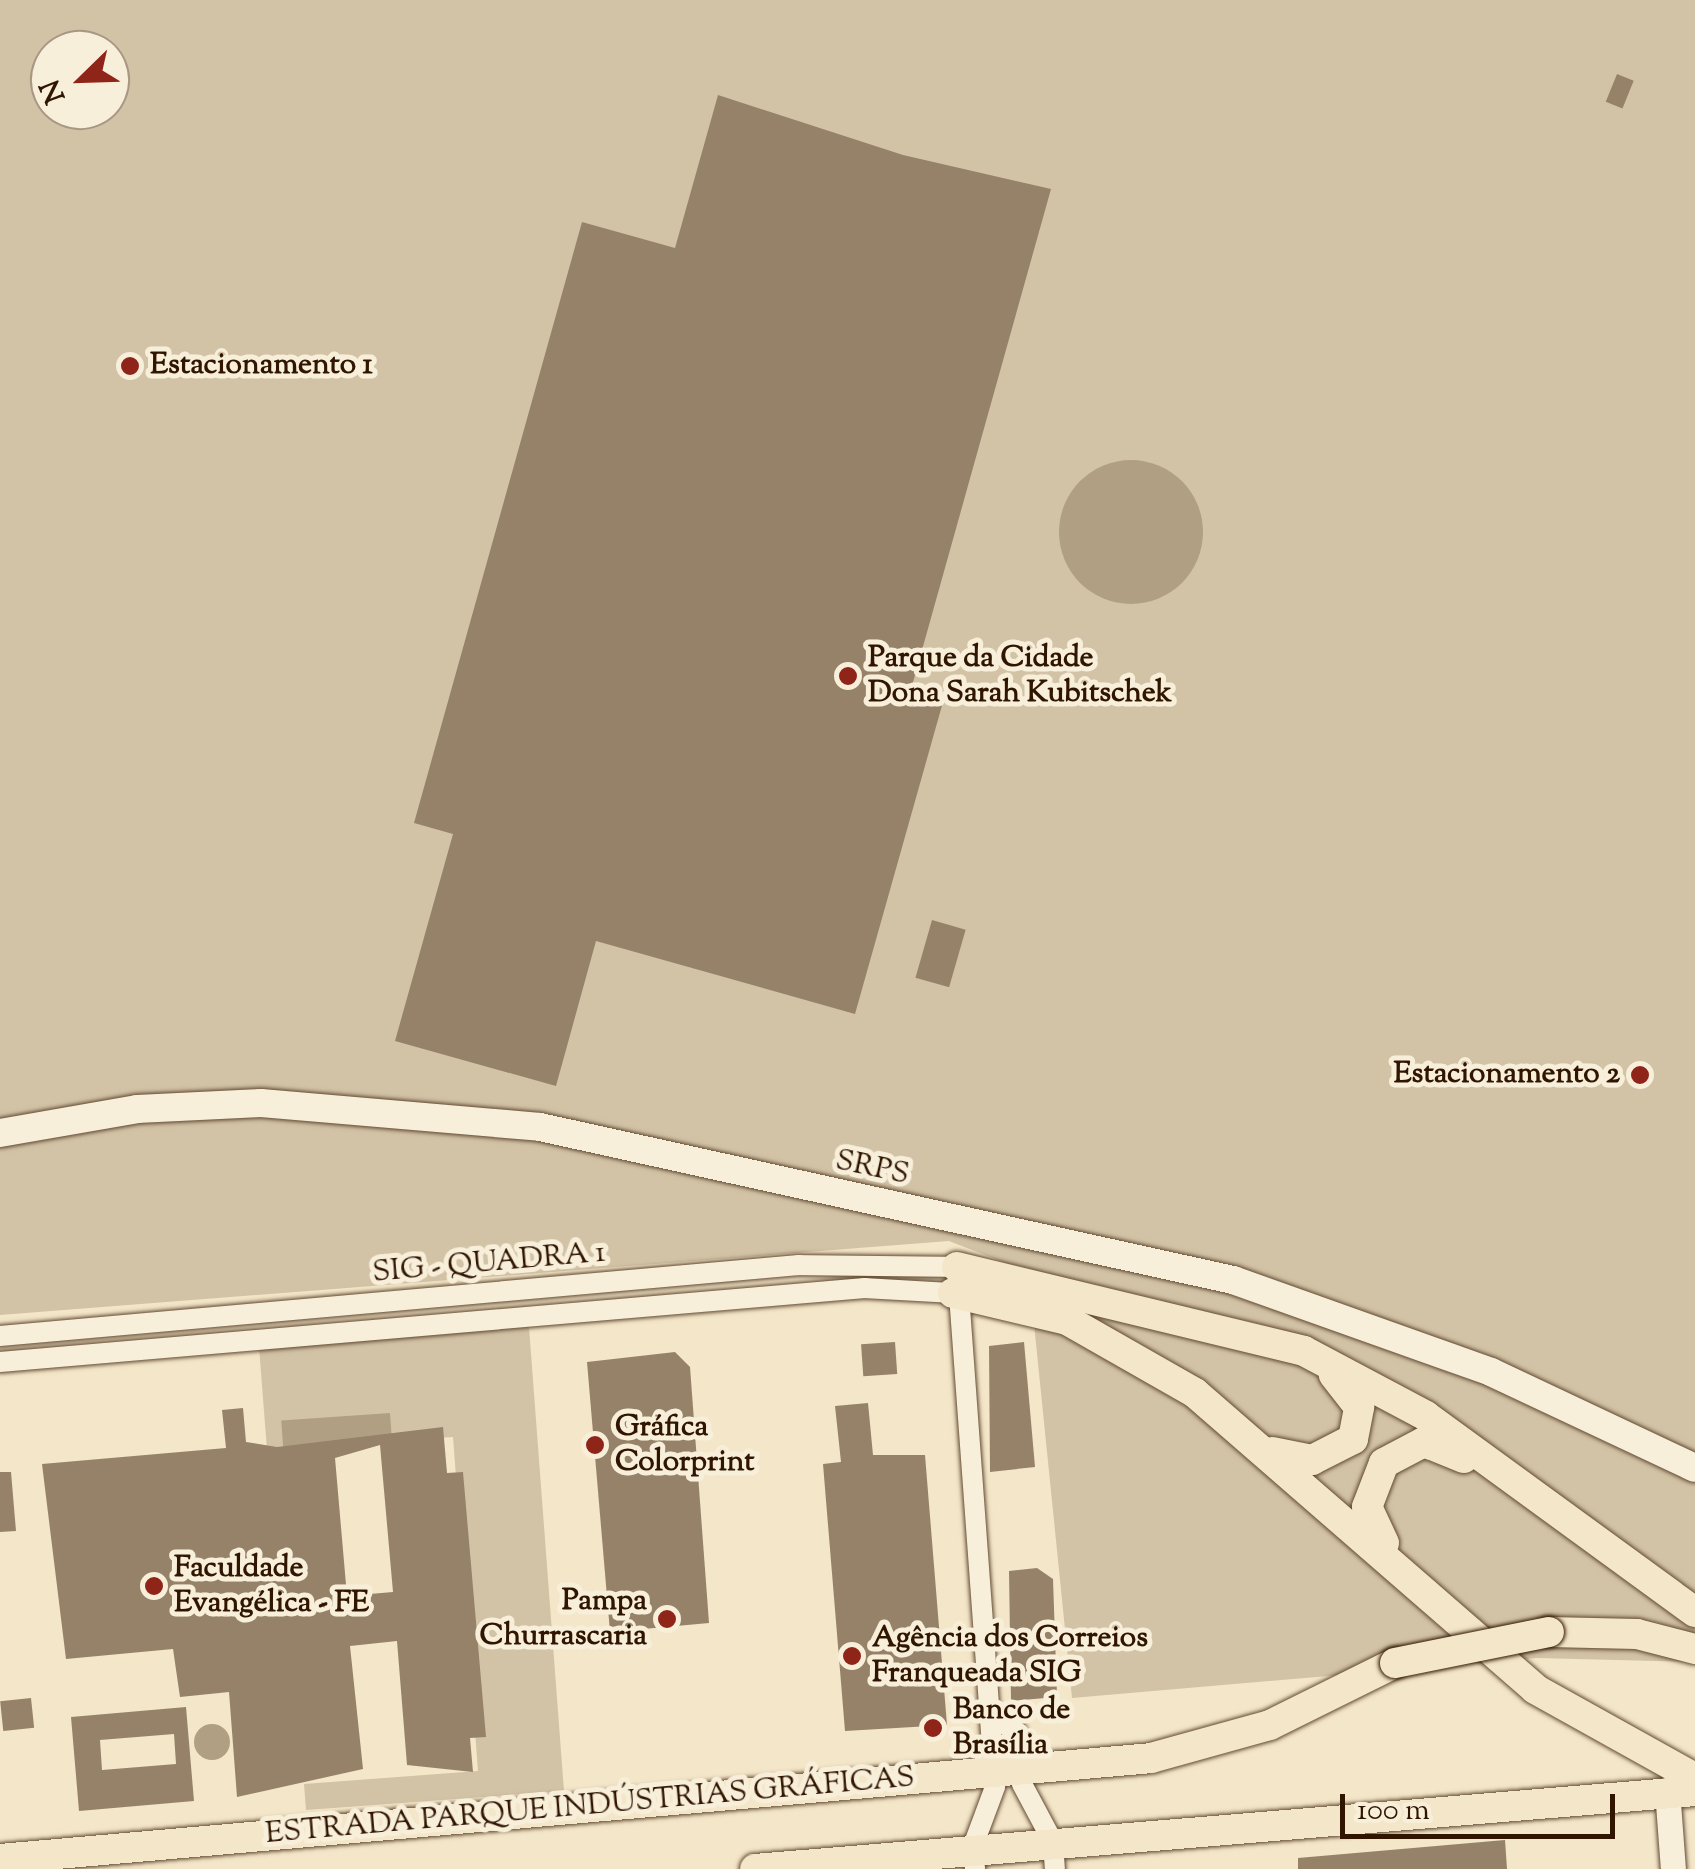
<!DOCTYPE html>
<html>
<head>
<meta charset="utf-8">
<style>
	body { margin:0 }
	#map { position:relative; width:1695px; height:1869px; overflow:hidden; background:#f4e6c8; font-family:"Sorts Mill Goudy",serif }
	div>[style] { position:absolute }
	.green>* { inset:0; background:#d3c3a6 }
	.water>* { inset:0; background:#b19f84; transform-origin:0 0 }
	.round { border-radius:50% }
	.building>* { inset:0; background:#968268; transform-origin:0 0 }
	.roads { filter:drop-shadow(0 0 2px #614a32) drop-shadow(0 0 2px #614a32) }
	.minor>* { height:20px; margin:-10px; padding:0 10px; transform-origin:10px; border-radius:10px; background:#f8efdb }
	.tertiary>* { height:25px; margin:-12.5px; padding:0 12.5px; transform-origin:12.5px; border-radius:12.5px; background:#f8efdb }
	.secondary>* { height:28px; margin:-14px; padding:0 14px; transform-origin:14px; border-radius:14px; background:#f8efdb }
	.primary>* { height:30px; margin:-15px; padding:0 15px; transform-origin:15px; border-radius:15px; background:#f4e6c8 }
	.bridges { filter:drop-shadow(0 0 2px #301600) drop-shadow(0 0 2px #301600) }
	.primary-bridge>* { height:30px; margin:-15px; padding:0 15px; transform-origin:15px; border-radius:15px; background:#f4e6c8 }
	.dots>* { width:28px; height:28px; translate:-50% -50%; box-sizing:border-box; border:5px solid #f8efdb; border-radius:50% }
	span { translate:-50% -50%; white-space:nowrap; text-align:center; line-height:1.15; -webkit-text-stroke:10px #f8efdb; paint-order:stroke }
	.poi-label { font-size:30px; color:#301600; font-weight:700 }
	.left { translate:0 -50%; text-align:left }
	.right { translate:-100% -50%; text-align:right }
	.street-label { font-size:30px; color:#301600 }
	.north { position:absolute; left:30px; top:30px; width:100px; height:100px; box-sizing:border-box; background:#f8efdb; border:2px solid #a89883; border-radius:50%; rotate:247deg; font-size:28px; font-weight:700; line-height:40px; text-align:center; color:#301600 }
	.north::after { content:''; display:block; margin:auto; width:35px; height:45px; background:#8f2418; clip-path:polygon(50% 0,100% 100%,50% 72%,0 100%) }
	.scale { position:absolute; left:1340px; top:1794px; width:275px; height:45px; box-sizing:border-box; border:5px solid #301600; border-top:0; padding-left:12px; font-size:30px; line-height:35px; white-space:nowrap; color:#301600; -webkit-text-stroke:8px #f8efdb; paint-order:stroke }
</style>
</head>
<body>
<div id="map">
	<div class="green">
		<i style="clip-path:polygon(evenodd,0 0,1695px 0,1695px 1662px,1537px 1658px,1072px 1698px,1033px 1314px,1008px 1264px,949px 1241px,0 1315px,0 0,50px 50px,110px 50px,110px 110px,50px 110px,50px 50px)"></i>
		<i style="clip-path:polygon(529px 1327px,564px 1791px,306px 1810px,304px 1784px,478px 1771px,453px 1437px,267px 1450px,259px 1347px)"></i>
	</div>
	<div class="water">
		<i class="round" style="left:1059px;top:460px;width:144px;height:144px"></i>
		<i style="left:390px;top:1413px;width:26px;height:109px;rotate:86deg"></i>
		<i class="round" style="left:194px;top:1724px;width:36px;height:36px"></i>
	</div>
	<div class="building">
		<i style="left:1617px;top:74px;width:18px;height:30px;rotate:22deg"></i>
		<i style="clip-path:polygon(718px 95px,903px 155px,1051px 189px,910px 693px,943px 702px,855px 1014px,596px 941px,556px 1086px,395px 1041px,453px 834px,414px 823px,582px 222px,675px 248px)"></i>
		<i style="left:932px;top:920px;width:35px;height:60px;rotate:16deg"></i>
		<i style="left:895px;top:1342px;width:32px;height:34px;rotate:86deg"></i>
		<i style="clip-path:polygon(1024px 1342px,1035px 1467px,990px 1472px,989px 1346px)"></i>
		<i style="clip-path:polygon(675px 1352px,690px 1367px,709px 1623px,610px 1632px,587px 1362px)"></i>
		<i style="clip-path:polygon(868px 1403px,873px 1455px,925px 1455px,947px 1725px,845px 1731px,823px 1464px,841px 1462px,835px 1406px)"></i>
		<i style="clip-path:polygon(evenodd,243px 1408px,246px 1442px,277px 1447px,443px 1427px,447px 1473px,463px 1472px,486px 1737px,470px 1738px,473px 1772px,407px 1765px,397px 1641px,350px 1646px,363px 1769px,237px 1797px,229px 1692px,180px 1697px,173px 1649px,66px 1659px,42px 1464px,226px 1448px,222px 1410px,243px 1408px,380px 1445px,393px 1592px,347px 1596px,335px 1458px,380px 1445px)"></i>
		<i style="clip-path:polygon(0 1472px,11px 1472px,16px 1531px,0 1532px)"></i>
		<i style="clip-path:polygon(1037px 1568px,1053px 1579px,1057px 1697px,1011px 1701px,1009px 1571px)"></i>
		<i style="left:31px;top:1698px;width:30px;height:31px;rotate:84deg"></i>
		<i style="clip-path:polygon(evenodd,186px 1707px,194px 1801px,79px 1811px,71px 1717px,186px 1707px,174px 1734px,176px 1764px,102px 1770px,100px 1740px,174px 1734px)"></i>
		<i style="clip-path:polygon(1505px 1840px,1507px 1869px,1298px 1869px,1298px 1858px)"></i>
	</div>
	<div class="roads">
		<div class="minor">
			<i style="left:0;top:1336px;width:802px;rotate:-5.08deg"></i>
			<i style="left:799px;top:1265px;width:158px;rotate:0.7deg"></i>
			<i style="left:957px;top:1267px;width:521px;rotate:85.82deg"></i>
			<i style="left:995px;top:1787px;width:66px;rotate:110.4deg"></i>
			<i style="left:972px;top:1849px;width:20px;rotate:81deg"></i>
			<i style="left:0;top:1362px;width:868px;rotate:-4.89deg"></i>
			<i style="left:865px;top:1288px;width:88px;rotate:3.3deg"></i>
			<i style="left:990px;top:1716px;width:30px;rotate:30deg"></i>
			<i style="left:1016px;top:1731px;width:53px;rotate:83.5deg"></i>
			<i style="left:1022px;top:1784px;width:66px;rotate:61.9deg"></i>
			<i style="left:1053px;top:1842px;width:27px;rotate:86deg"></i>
		</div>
		<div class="tertiary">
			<i style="left:1667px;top:1790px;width:79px;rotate:85.7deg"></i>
		</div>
		<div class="secondary">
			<i style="left:0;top:1133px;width:139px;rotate:-9.9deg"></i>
			<i style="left:137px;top:1109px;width:124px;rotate:-2.8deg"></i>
			<i style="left:261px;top:1103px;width:280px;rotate:4.9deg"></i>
			<i style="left:540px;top:1127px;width:710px;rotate:12.45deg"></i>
			<i style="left:1233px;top:1280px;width:274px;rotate:19.6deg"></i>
			<i style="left:1491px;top:1372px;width:225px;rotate:25.2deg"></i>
		</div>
		<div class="primary">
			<i style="left:957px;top:1267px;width:357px;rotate:13.6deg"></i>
			<i style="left:1304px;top:1351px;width:138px;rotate:28deg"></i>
			<i style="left:1426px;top:1416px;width:333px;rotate:36.1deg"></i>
			<i style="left:953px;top:1293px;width:117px;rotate:13.3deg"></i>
			<i style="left:1067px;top:1320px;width:147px;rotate:29.7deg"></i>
			<i style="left:1195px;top:1393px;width:451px;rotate:41deg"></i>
			<i style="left:1535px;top:1689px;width:183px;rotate:29.1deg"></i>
			<i style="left:1272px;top:1452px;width:41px;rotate:11.3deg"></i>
			<i style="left:1312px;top:1460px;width:46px;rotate:-27.1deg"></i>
			<i style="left:1353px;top:1439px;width:33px;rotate:-79deg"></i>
			<i style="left:1359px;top:1407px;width:41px;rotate:-128deg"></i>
			<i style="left:1384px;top:1543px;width:40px;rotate:-115deg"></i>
			<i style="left:1367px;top:1507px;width:47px;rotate:-68.9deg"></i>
			<i style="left:1384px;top:1463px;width:45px;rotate:-27.7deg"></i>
			<i style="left:1424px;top:1442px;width:43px;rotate:21.8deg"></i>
			<i style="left:1549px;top:1632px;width:88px;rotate:1.3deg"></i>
			<i style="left:1637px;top:1634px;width:60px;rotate:14.5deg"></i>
			<i style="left:0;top:1859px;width:1155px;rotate:-5.01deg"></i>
			<i style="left:1151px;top:1758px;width:123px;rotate:-15.5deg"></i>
			<i style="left:1270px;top:1725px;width:140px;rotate:-26.4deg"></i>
			<i style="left:755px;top:1869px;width:943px;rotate:-4.74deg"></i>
		</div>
	</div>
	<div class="bridges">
		<div class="primary-bridge">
			<i style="left:1395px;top:1663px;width:157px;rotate:-11.4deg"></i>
		</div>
	</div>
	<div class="dots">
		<i style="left:130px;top:366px;background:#8f2418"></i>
		<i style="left:848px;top:676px;background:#8f2418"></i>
		<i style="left:1640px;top:1075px;background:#8f2418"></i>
		<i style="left:595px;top:1445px;background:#8f2418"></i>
		<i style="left:154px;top:1586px;background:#8f2418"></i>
		<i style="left:667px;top:1619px;background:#8f2418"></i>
		<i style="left:852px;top:1656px;background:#8f2418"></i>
		<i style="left:933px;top:1728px;background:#8f2418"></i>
	</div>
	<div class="poi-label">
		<span class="left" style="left:150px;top:366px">Estacionamento 1</span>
		<span class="left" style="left:868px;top:676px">Parque da Cidade<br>Dona Sarah Kubitschek</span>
		<span class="right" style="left:1620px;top:1075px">Estacionamento 2</span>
		<span class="left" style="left:615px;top:1445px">Gráfica<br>Colorprint</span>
		<span class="left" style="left:174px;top:1586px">Faculdade<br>Evangélica - FE</span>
		<span class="right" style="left:647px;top:1619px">Pampa<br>Churrascaria</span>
		<span class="left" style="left:872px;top:1656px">Agência dos Correios<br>Franqueada SIG</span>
		<span class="left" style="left:953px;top:1728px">Banco de<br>Brasília</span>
	</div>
	<div class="street-label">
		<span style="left:872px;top:1169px;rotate:12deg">SRPS</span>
		<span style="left:489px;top:1264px;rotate:-5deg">SIG - QUADRA 1</span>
		<span style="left:590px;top:1807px;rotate:-5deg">ESTRADA PARQUE INDÚSTRIAS GRÁFICAS</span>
	</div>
	<div class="north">N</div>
	<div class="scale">100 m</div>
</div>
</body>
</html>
